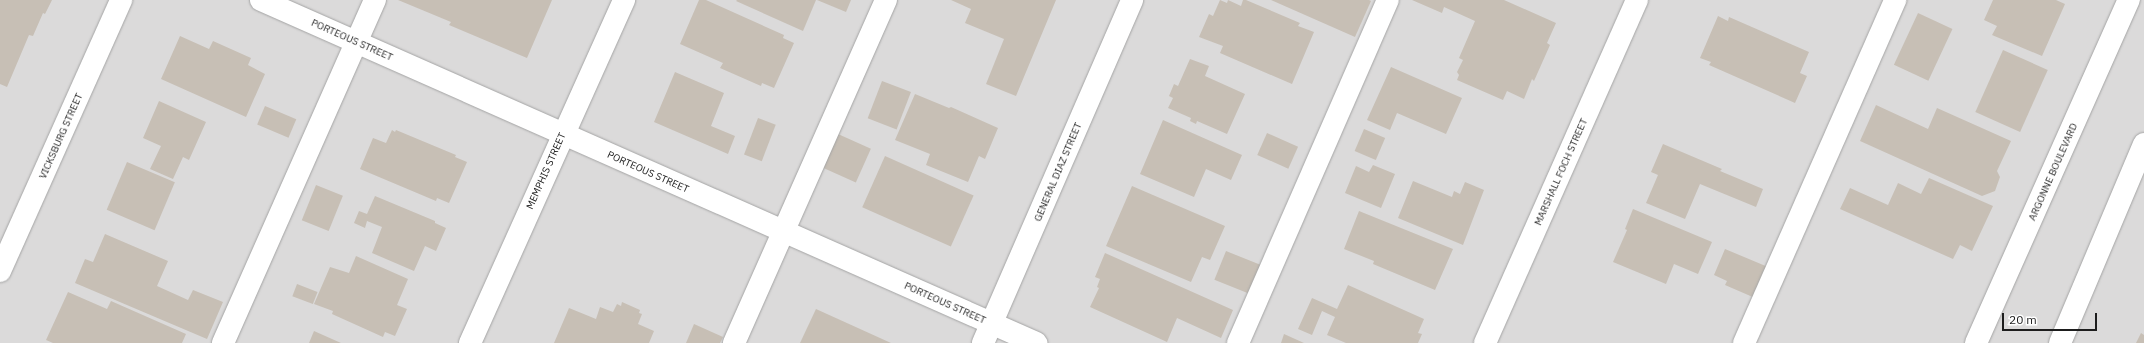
<!DOCTYPE html>
<html>
<head>
<meta charset="utf-8">
<style>
	body { margin:0 }
	#map { position:relative; width:2144px; height:343px; overflow:hidden; background:#efece2; font-family:"IBM Plex Sans",sans-serif }
	div>[style] { position:absolute }
	.residential>* { inset:0; background:#dbdada; transform-origin:0 0 }
	.building>* { inset:0; background:#c7bfb5; transform-origin:0 0 }
	.roads { filter:drop-shadow(0 0 1px #a4a4a4) drop-shadow(0 0 1px #a4a4a4) }
	.minor>* { height:22px; margin:-11px; padding:0 11px; transform-origin:11px; border-radius:11px; background:#fff }
	span { translate:-50% -50%; white-space:nowrap; text-align:center; line-height:1.15; -webkit-text-stroke:3px #fff; paint-order:stroke }
	.street-label { font-size:10px; color:#1d1d1d }
	.scale { position:absolute; left:2002px; top:313px; width:95px; height:18px; box-sizing:border-box; border:2px solid #1d1d1d; border-top:0; padding-left:5px; font-size:12px; line-height:14px; white-space:nowrap; color:#1d1d1d; -webkit-text-stroke:3px #fff; paint-order:stroke }
</style>
</head>
<body>
<div id="map">
	<div class="residential">
		<i style="left:0;top:0;width:2144px;height:343px"></i>
	</div>
	<div class="building">
		<i style="clip-path:polygon(0 0,52px 0,45px 14px,43px 13px,33px 36px,29px 35px,7px 87px,0 84px)"></i>
		<i style="clip-path:polygon(398px 0,552px 0,527px 58px,449px 25px,451px 22px)"></i>
		<i style="clip-path:polygon(699px 0,706px 0,784px 35px,783px 38px,794px 43px,774px 88px,762px 83px,761px 86px,720px 68px,723px 63px,680px 44px)"></i>
		<i style="clip-path:polygon(737px 0,816px 0,803px 31px,736px 1px)"></i>
		<i style="clip-path:polygon(817px 0,851px 0,846px 12px)"></i>
		<i style="clip-path:polygon(951px 0,1056px 0,1016px 96px,986px 84px,1004px 39px,965px 23px,971px 9px)"></i>
		<i style="clip-path:polygon(1220px 0,1227px 3px,1228px 0,1241px 6px,1243px 0,1246px 0,1300px 23px,1298px 26px,1314px 32px,1292px 84px,1220px 53px,1223px 46px,1199px 37px,1209px 14px,1213px 16px)"></i>
		<i style="clip-path:polygon(1271px 0,1369px 0,1371px 1px,1355px 37px)"></i>
		<i style="clip-path:polygon(1412px 0,1504px 0,1556px 23px,1547px 43px,1550px 45px,1534px 81px,1532px 79px,1524px 99px,1507px 91px,1503px 100px,1457px 80px,1459px 75px,1457px 72px,1463px 60px,1459px 58px,1475px 21px,1444px 7px,1442px 13px)"></i>
		<i style="clip-path:polygon(1993px 0,2056px 0,2065px 4px,2042px 56px,1992px 35px,1997px 26px,1984px 20px)"></i>
		<i style="left:1918px;top:13px;width:38px;height:57px;rotate:25deg"></i>
		<i style="clip-path:polygon(1718px 16px,1728px 21px,1729px 17px,1809px 52px,1800px 73px,1807px 76px,1795px 103px,1709px 65px,1711px 62px,1700px 58px)"></i>
		<i style="clip-path:polygon(180px 36px,209px 49px,213px 41px,251px 58px,248px 65px,265px 74px,246px 117px,161px 79px)"></i>
		<i style="left:2003px;top:50px;width:49px;height:68px;rotate:24deg"></i>
		<i style="clip-path:polygon(1190px 59px,1209px 66px,1205px 76px,1245px 94px,1227px 134px,1197px 121px,1196px 124px,1190px 121px,1191px 118px,1168px 108px,1173px 98px,1169px 96px,1174px 84px,1178px 86px)"></i>
		<i style="clip-path:polygon(1391px 67px,1462px 98px,1446px 134px,1397px 113px,1390px 130px,1367px 120px)"></i>
		<i style="clip-path:polygon(675px 72px,724px 93px,711px 126px,735px 136px,728px 154px,654px 122px)"></i>
		<i style="left:882px;top:81px;width:31px;height:40px;rotate:21deg"></i>
		<i style="clip-path:polygon(915px 94px,949px 108px,951px 107px,998px 128px,985px 159px,979px 156px,968px 182px,926px 165px,930px 154px,895px 140px)"></i>
		<i style="clip-path:polygon(159px 101px,206px 122px,189px 160px,183px 157px,173px 179px,150px 169px,161px 146px,143px 138px)"></i>
		<i style="clip-path:polygon(1876px 105px,1928px 129px,1937px 108px,2011px 141px,1997px 171px,2000px 177px,1995px 191px,1982px 196px,1860px 141px)"></i>
		<i style="left:265px;top:106px;width:34px;height:20px;rotate:23deg"></i>
		<i style="left:758px;top:118px;width:19px;height:39px;rotate:21deg"></i>
		<i style="clip-path:polygon(1163px 120px,1242px 155px,1231px 180px,1206px 169px,1194px 197px,1140px 174px)"></i>
		<i style="left:1364px;top:129px;width:23px;height:24px;rotate:23deg"></i>
		<i style="clip-path:polygon(392px 130px,395px 132px,396px 130px,456px 155px,455px 157px,467px 162px,449px 203px,437px 198px,436px 201px,360px 169px,373px 138px,386px 143px)"></i>
		<i style="left:1267px;top:133px;width:34px;height:24px;rotate:24deg"></i>
		<i style="left:838px;top:134px;width:36px;height:37px;rotate:24deg"></i>
		<i style="clip-path:polygon(1663px 144px,1722px 169px,1720px 171px,1763px 189px,1756px 207px,1700px 184px,1685px 219px,1646px 203px,1658px 175px,1651px 172px)"></i>
		<i style="left:885px;top:156px;width:97px;height:56px;rotate:24deg"></i>
		<i style="left:127px;top:162px;width:52px;height:52px;rotate:23deg"></i>
		<i style="clip-path:polygon(1373px 165px,1395px 174px,1381px 208px,1345px 193px,1356px 166px,1369px 172px)"></i>
		<i style="clip-path:polygon(1929px 178px,1993px 206px,1972px 251px,1960px 245px,1953px 259px,1840px 209px,1850px 188px,1888px 205px,1898px 183px,1921px 194px)"></i>
		<i style="clip-path:polygon(1413px 181px,1452px 197px,1454px 191px,1460px 194px,1465px 182px,1484px 190px,1463px 245px,1398px 218px)"></i>
		<i style="left:316px;top:185px;width:29px;height:38px;rotate:22deg"></i>
		<i style="clip-path:polygon(1132px 186px,1225px 226px,1210px 260px,1202px 257px,1191px 282px,1106px 246px)"></i>
		<i style="clip-path:polygon(375px 196px,435px 221px,435px 223px,446px 228px,436px 251px,425px 246px,414px 271px,372px 253px,382px 227px,367px 221px,365px 228px,354px 223px,359px 211px,367px 214px)"></i>
		<i style="clip-path:polygon(1633px 209px,1712px 242px,1698px 274px,1674px 264px,1666px 284px,1613px 262px,1627px 230px,1625px 229px)"></i>
		<i style="clip-path:polygon(1359px 211px,1453px 249px,1435px 290px,1373px 264px,1374px 261px,1344px 249px)"></i>
		<i style="clip-path:polygon(105px 234px,168px 261px,157px 286px,188px 300px,193px 290px,223px 302px,207px 339px,75px 283px,85px 259px,93px 262px)"></i>
		<i style="clip-path:polygon(1725px 249px,1768px 267px,1755px 298px,1725px 285px,1727px 281px,1714px 275px)"></i>
		<i style="left:1226px;top:251px;width:37px;height:31px;rotate:22deg"></i>
		<i style="clip-path:polygon(1105px 253px,1233px 310px,1221px 338px,1177px 318px,1167px 342px,1090px 307px,1099px 288px,1097px 287px,1100px 279px,1095px 277px)"></i>
		<i style="clip-path:polygon(356px 256px,408px 279px,397px 305px,407px 309px,395px 336px,385px 332px,383px 337px,332px 314px,333px 311px,314px 304px,330px 267px,349px 273px)"></i>
		<i style="left:297px;top:284px;width:22px;height:13px;rotate:21deg"></i>
		<i style="clip-path:polygon(1348px 285px,1424px 319px,1418px 333px,1422px 334px,1418px 343px,1346px 343px,1327px 335px,1335px 317px,1322px 311px,1312px 335px,1298px 329px,1312px 298px,1337px 309px)"></i>
		<i style="clip-path:polygon(68px 292px,107px 309px,111px 301px,186px 334px,182px 343px,53px 343px,46px 340px)"></i>
		<i style="clip-path:polygon(622px 302px,640px 310px,639px 313px,642px 314px,638px 324px,654px 331px,649px 343px,554px 343px,569px 308px,596px 319px,600px 307px,613px 312px,617px 304px,621px 306px)"></i>
		<i style="clip-path:polygon(816px 309px,891px 343px,800px 343px)"></i>
		<i style="clip-path:polygon(694px 324px,723px 337px,720px 343px,686px 343px)"></i>
		<i style="clip-path:polygon(314px 331px,341px 343px,309px 343px)"></i>
		<i style="clip-path:polygon(2141px 333px,2144px 335px,2144px 343px,2136px 343px)"></i>
		<i style="clip-path:polygon(1284px 334px,1304px 343px,1281px 343px)"></i>
	</div>
	<div class="roads">
		<div class="minor">
			<i style="left:261px;top:0;width:848px;rotate:23.87deg"></i>
			<i style="left:0;top:271px;width:297px;rotate:-65.9deg"></i>
			<i style="left:223px;top:343px;width:375px;rotate:-66.1deg"></i>
			<i style="left:470px;top:343px;width:376px;rotate:-65.8deg"></i>
			<i style="left:734px;top:343px;width:375px;rotate:-66.1deg"></i>
			<i style="left:983px;top:343px;width:374px;rotate:-66.5deg"></i>
			<i style="left:1238px;top:343px;width:374px;rotate:-66.4deg"></i>
			<i style="left:1485px;top:343px;width:375px;rotate:-66.1deg"></i>
			<i style="left:1744px;top:343px;width:375px;rotate:-66.2deg"></i>
			<i style="left:1976px;top:343px;width:376px;rotate:-66deg"></i>
			<i style="left:2060px;top:343px;width:216px;rotate:-67.1deg"></i>
		</div>
	</div>
	<div class="street-label">
		<span style="left:352px;top:40px;rotate:24deg">PORTEOUS STREET</span>
		<span style="left:61px;top:136px;rotate:-66deg">VICKSBURG STREET</span>
		<span style="left:546px;top:171px;rotate:-66deg">MEMPHIS STREET</span>
		<span style="left:648px;top:172px;rotate:24deg">PORTEOUS STREET</span>
		<span style="left:1058px;top:172px;rotate:-67deg">GENERAL DIAZ STREET</span>
		<span style="left:1561px;top:172px;rotate:-66deg">MARSHALL FOCH STREET</span>
		<span style="left:2053px;top:172px;rotate:-66deg">ARGONNE BOULEVARD</span>
		<span style="left:945px;top:303px;rotate:24deg">PORTEOUS STREET</span>
	</div>
	<div class="scale">20 m</div>
</div>
</body>
</html>
